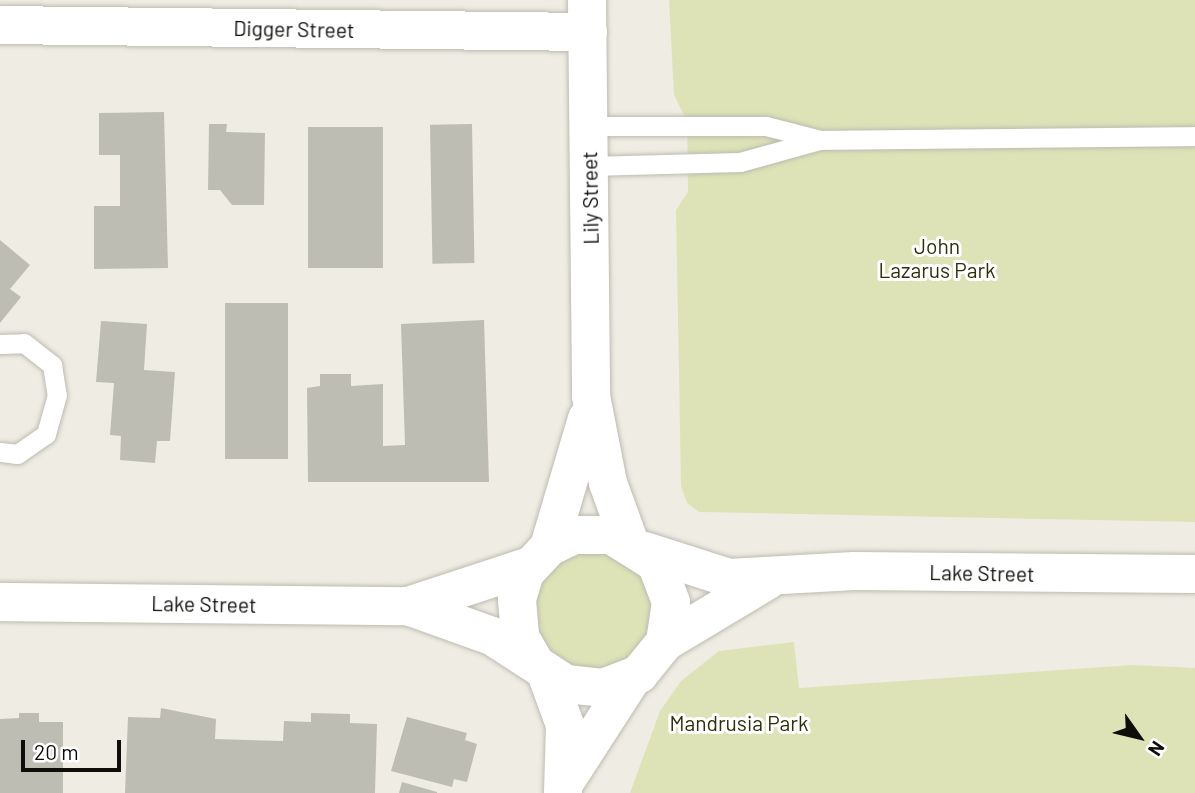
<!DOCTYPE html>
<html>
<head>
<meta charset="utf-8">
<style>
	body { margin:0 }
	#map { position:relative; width:1195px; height:793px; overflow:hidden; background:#efede3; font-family:Barlow,sans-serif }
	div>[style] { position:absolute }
	.green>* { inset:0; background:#dde3b7 }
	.round { border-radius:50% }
	.building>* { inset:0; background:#bebdb3; transform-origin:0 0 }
	.roads { filter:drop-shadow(0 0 2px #bdbbb1) drop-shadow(0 0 2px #bdbbb1) }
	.service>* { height:19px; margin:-9.5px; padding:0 9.5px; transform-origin:9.5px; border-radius:9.5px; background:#fff }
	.minor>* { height:38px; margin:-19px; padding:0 19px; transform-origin:19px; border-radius:19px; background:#fff }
	.tertiary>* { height:38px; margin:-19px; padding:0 19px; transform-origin:19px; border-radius:19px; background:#fff }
	.secondary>* { height:38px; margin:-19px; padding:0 19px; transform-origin:19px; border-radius:19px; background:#fff }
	span { translate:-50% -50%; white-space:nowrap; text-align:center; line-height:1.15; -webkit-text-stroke:6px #fff; paint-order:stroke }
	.street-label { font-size:21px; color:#0e0d0a }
	.park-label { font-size:21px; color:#2c2f09 }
	.north { position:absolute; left:1104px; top:702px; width:70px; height:70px; -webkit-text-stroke:5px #fff; paint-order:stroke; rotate:124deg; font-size:19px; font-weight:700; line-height:28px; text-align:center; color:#0e0d0a }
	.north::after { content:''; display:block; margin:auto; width:24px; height:32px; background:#0e0d0a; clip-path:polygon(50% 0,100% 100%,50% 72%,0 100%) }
	.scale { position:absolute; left:21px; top:740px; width:100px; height:32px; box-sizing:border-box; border:4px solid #0e0d0a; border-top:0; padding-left:9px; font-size:21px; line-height:24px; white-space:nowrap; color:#0e0d0a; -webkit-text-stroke:5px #fff; paint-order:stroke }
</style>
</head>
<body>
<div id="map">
	<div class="green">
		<i style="clip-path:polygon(669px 0,1195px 0,1195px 522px,699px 512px,687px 503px,681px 486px,676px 210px,688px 192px,687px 121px,674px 95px)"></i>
		<i class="round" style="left:534px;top:553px;width:118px;height:118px"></i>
		<i style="clip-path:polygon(794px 642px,799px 688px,1133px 665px,1195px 668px,1195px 793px,630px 793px,660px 711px,681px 681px,719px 651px)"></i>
	</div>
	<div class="building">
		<i style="clip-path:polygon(164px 112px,168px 268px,94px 269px,94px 206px,120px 206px,120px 155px,99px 155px,99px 113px)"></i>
		<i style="clip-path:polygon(209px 124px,227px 124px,226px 132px,265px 133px,264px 205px,232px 205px,220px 190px,208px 190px)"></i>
		<i style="left:472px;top:124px;width:139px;height:42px;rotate:89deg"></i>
		<i style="left:383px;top:127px;width:141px;height:75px;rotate:90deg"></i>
		<i style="clip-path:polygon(0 240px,30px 265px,10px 289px,21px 297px,0 323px)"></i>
		<i style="left:225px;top:303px;width:63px;height:156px"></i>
		<i style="clip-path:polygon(484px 320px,489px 482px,308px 482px,307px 388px,320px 386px,320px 374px,351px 374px,351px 386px,383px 384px,383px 446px,405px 445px,401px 324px)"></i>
		<i style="clip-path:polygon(101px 321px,147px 324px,144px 370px,175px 372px,170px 441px,157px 441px,155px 463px,120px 460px,121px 436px,110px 435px,114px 383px,96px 382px)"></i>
		<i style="clip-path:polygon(161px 708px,216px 719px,215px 739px,283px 741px,284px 721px,311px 722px,311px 713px,350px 714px,350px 723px,377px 724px,375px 793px,125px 793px,128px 717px,160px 718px)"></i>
		<i style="clip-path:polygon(19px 713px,39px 713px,39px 722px,63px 722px,63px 793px,0 793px,0 719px,19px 718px)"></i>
		<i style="clip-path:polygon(407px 717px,467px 733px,465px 740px,477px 744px,467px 782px,454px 779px,452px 787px,391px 771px)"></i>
		<i style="clip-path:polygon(402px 782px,437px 792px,437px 793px,399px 793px)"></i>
	</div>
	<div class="roads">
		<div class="service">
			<i style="left:589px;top:126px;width:177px"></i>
			<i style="left:766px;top:126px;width:53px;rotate:14.3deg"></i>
			<i style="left:589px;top:166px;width:151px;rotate:-1.5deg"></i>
			<i style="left:740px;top:162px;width:83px;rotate:-15.4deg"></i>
			<i style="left:820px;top:140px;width:375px;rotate:-0.6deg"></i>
			<i style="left:0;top:344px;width:24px;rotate:-2deg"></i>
			<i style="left:24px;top:343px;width:36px;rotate:38deg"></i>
			<i style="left:52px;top:365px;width:30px;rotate:81deg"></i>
			<i style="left:57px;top:395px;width:41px;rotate:105.8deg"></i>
			<i style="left:46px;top:434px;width:35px;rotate:145deg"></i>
			<i style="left:17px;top:454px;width:17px;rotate:-173deg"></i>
		</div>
		<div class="minor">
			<i style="left:0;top:25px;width:588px;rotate:0.68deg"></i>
		</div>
		<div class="tertiary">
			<i style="left:587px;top:0;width:396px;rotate:89.4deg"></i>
			<i style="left:591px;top:396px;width:89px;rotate:78.9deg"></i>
			<i style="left:608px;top:483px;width:62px;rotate:70.1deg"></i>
			<i style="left:549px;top:547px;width:134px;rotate:-73.5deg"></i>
			<i style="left:546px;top:673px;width:55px;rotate:69.9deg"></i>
			<i style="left:565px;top:725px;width:68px;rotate:91.7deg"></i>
			<i style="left:567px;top:779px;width:120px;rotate:-57.2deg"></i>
		</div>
		<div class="secondary">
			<i style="left:645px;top:551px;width:88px;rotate:17.8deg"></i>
			<i style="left:729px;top:578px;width:125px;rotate:-3.2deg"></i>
			<i style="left:854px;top:571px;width:341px;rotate:0.5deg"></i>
			<i style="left:0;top:602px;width:408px;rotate:0.6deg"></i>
			<i style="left:408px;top:606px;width:128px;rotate:-18.2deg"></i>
			<i style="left:408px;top:606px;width:89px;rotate:19.7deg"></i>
			<i style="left:492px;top:636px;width:88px;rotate:33deg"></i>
			<i style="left:566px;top:684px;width:37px;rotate:6deg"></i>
			<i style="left:603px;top:688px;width:39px;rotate:-21deg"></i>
			<i style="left:639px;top:674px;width:41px;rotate:-50.9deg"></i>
			<i style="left:665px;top:642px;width:40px;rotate:-81.5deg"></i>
			<i style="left:671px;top:602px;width:42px;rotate:-111deg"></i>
			<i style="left:656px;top:563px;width:53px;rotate:-148.1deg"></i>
			<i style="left:611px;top:535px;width:37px;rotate:180deg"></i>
			<i style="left:574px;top:535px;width:28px;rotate:154deg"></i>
			<i style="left:549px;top:547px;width:35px;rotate:133deg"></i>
			<i style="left:525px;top:573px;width:28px;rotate:107deg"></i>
			<i style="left:517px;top:600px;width:37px;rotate:85deg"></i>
			<i style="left:520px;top:637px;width:28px;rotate:60deg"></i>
			<i style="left:665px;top:642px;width:120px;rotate:-31deg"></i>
		</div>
	</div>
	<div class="street-label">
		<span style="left:294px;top:29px;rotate:1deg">Digger Street</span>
		<span style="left:590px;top:198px;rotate:-91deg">Lily Street</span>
		<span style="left:982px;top:573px;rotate:1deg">Lake Street</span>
		<span style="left:204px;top:604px;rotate:1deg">Lake Street</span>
	</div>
	<div class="park-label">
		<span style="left:937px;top:258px">John<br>Lazarus Park</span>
		<span style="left:739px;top:723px">Mandrusia Park</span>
	</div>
	<div class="north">N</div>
	<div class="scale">20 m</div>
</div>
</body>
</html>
